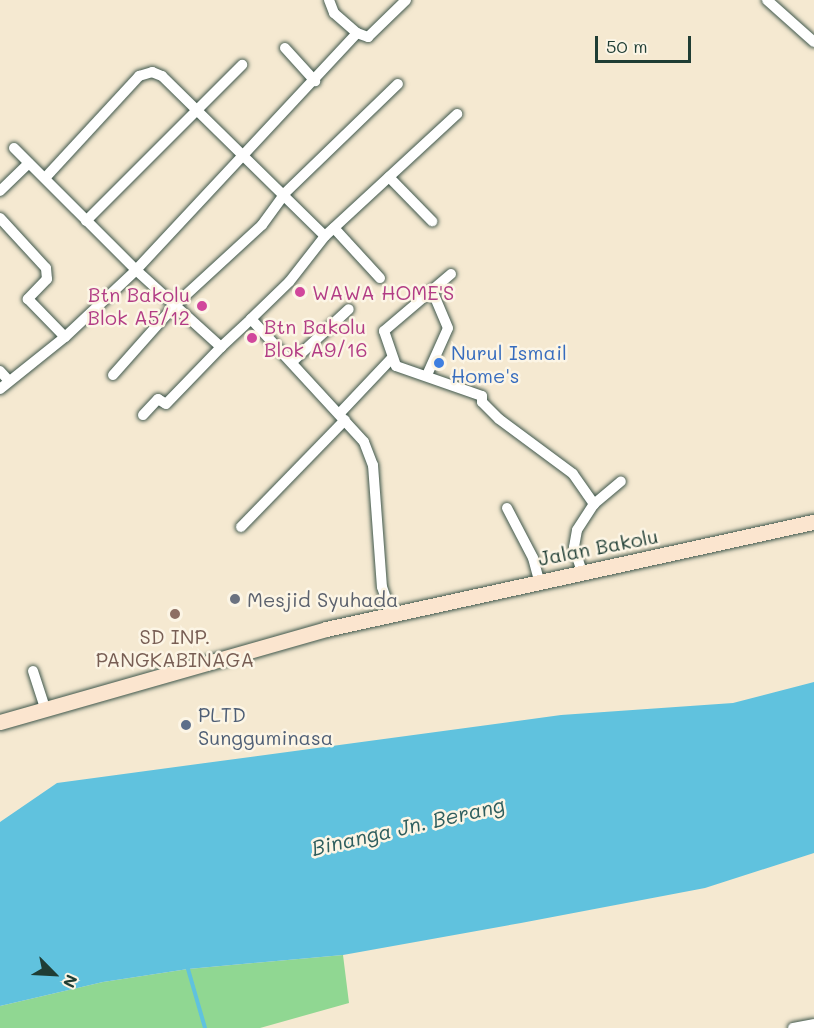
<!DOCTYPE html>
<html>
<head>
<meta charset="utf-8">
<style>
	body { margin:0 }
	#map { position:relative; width:814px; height:1028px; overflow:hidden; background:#f5e9d1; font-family:Mali,sans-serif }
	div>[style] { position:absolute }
	.green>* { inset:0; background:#90d792 }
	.water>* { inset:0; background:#60c2de }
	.stream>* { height:4px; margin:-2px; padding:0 2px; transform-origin:2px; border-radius:2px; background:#60c2de }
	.roads { filter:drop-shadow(0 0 2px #3f574c) drop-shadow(0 0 2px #3f574c) }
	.street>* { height:10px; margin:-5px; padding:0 5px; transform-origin:5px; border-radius:5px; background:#fff }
	.secondary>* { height:15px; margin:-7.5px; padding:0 7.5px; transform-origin:7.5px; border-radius:7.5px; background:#fbe5cf }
	.dots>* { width:16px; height:16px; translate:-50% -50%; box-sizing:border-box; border:3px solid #fcf5e5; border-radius:50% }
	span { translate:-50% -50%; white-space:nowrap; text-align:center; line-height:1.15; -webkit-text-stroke:5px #fcf5e5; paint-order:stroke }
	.hotel-label { font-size:20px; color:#b23c85 }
	.left { translate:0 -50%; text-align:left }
	.right { translate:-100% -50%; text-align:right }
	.shop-label { font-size:20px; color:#366cbe }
	.street-label { font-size:20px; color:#1f3d34 }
	.worship-label { font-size:20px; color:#5b616d }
	.education-label { font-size:20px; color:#785e54 }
	.service-label { font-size:20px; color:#4e5e75 }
	.water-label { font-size:21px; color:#2f5e5e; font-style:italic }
	.north { position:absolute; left:24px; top:944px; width:60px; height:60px; -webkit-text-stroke:4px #fcf5e5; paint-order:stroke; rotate:114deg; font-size:16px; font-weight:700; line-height:24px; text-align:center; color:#1f3d34 }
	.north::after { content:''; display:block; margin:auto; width:21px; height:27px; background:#1f3d34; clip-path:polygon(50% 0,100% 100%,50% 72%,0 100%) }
	.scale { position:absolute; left:595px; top:36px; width:96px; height:27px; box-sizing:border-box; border:3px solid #1f3d34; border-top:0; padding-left:8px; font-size:18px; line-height:21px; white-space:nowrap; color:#1f3d34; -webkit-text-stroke:4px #fcf5e5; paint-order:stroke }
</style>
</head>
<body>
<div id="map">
	<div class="green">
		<i style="clip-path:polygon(343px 955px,349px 1003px,260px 1028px,0 1028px,0 1006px,103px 982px,188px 969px)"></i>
	</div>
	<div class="water">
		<i style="clip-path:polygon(814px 682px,814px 853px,705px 888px,521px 923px,343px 955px,188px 969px,103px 982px,0 1006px,0 822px,57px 783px,561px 715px,733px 703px)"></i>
	</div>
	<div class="stream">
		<i style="left:188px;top:969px;width:61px;rotate:73.9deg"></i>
	</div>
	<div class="roads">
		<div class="street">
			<i style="left:329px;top:0;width:14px;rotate:69deg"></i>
			<i style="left:334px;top:13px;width:30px;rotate:41deg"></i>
			<i style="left:357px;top:33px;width:12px;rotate:20deg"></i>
			<i style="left:368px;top:37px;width:53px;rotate:-44.2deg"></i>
			<i style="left:767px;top:0;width:63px;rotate:41.8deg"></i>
			<i style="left:285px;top:48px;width:45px;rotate:47.7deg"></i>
			<i style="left:14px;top:148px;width:173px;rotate:45deg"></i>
			<i style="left:136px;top:270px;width:115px;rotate:42.2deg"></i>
			<i style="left:221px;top:347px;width:41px;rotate:-43deg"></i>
			<i style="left:251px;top:319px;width:167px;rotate:47.4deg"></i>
			<i style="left:364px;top:442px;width:25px;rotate:69deg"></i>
			<i style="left:373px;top:465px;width:122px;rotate:85.8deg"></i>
			<i style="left:382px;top:587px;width:28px;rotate:71deg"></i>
			<i style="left:389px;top:177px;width:62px;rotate:45.7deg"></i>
			<i style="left:45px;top:178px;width:139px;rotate:-47.3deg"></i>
			<i style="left:139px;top:76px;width:14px;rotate:-17deg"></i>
			<i style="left:152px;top:72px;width:11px;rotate:22deg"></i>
			<i style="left:162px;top:76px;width:228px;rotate:44.5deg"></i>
			<i style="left:325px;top:236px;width:58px;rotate:128deg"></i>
			<i style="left:289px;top:282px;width:53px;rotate:135.8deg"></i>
			<i style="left:0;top:191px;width:40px;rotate:-44deg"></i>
			<i style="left:0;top:218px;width:68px;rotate:47.4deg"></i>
			<i style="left:46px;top:268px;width:11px;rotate:85deg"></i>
			<i style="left:47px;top:279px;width:28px;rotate:134deg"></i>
			<i style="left:28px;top:299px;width:53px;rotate:45.8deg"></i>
			<i style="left:65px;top:337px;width:98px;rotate:-43.3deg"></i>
			<i style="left:136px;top:270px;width:324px;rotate:-47deg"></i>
			<i style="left:86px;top:221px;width:221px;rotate:-45deg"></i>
			<i style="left:334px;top:228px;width:68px;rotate:47.4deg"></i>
			<i style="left:325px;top:236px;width:180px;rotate:-42.7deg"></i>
			<i style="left:451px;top:274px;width:88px;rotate:139.6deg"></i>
			<i style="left:384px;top:331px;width:37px;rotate:71deg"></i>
			<i style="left:396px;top:366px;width:91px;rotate:19.2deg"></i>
			<i style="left:482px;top:396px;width:6px;rotate:90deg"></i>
			<i style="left:482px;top:402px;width:24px;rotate:45deg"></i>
			<i style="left:499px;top:419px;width:92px;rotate:36.6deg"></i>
			<i style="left:573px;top:474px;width:37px;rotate:55deg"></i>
			<i style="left:293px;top:361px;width:76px;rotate:-42.9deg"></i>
			<i style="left:0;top:371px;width:13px;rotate:48deg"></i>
			<i style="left:113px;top:375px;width:95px;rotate:-48.4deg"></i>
			<i style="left:176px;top:304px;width:117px;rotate:-42.6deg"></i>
			<i style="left:262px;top:225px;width:39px;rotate:-54deg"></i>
			<i style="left:285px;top:193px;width:157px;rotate:-44deg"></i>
			<i style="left:427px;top:375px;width:51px;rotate:-65.9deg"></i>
			<i style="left:448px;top:328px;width:38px;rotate:-113deg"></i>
			<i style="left:0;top:389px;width:83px;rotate:-38.7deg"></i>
			<i style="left:340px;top:413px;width:76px;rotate:-46.6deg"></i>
			<i style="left:143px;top:415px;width:22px;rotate:-47deg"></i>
			<i style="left:158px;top:399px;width:9px;rotate:32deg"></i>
			<i style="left:166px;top:404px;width:79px;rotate:-46deg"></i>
			<i style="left:507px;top:508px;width:56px;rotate:62.5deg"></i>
			<i style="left:533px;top:558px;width:23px;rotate:75deg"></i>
			<i style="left:241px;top:527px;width:149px;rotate:-45.8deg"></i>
			<i style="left:582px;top:572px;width:26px;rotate:-108deg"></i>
			<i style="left:574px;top:547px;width:17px;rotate:-80deg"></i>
			<i style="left:577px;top:530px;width:31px;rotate:-57deg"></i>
			<i style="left:594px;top:504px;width:35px;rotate:-40deg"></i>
			<i style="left:33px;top:671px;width:40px;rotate:72deg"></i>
			<i style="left:793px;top:1028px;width:21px;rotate:-11deg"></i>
		</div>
		<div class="secondary">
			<i style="left:0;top:722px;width:339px;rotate:-15.9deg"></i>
			<i style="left:326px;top:629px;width:500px;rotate:-12.4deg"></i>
		</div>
	</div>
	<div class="dots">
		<i style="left:300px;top:292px;background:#d1479c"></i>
		<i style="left:202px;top:306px;background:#d1479c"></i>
		<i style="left:252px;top:338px;background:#d1479c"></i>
		<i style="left:439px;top:363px;background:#3f7fe0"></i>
		<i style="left:235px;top:599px;background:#6b7280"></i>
		<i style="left:175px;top:614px;background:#8d6e63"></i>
		<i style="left:186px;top:725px;background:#5c6f8a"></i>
	</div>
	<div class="hotel-label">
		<span class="left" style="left:312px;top:292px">WAWA HOME'S</span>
		<span class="right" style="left:190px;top:306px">Btn Bakolu<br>Blok A5/12</span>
		<span class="left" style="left:264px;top:338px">Btn Bakolu<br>Blok A9/16</span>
	</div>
	<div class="shop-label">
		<span class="left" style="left:451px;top:364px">Nurul Ismail<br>Home's</span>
	</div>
	<div class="street-label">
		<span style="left:598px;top:547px;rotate:-11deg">Jalan Bakolu</span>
	</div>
	<div class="worship-label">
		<span class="left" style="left:247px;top:599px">Mesjid Syuhada</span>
	</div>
	<div class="education-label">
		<span style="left:175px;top:648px">SD INP.<br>PANGKABINAGA</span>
	</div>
	<div class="service-label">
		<span class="left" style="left:198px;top:726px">PLTD<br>Sungguminasa</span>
	</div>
	<div class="water-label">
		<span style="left:408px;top:826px;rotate:-13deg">Binanga Jn. Berang</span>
	</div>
	<div class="north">N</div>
	<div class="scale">50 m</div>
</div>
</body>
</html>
